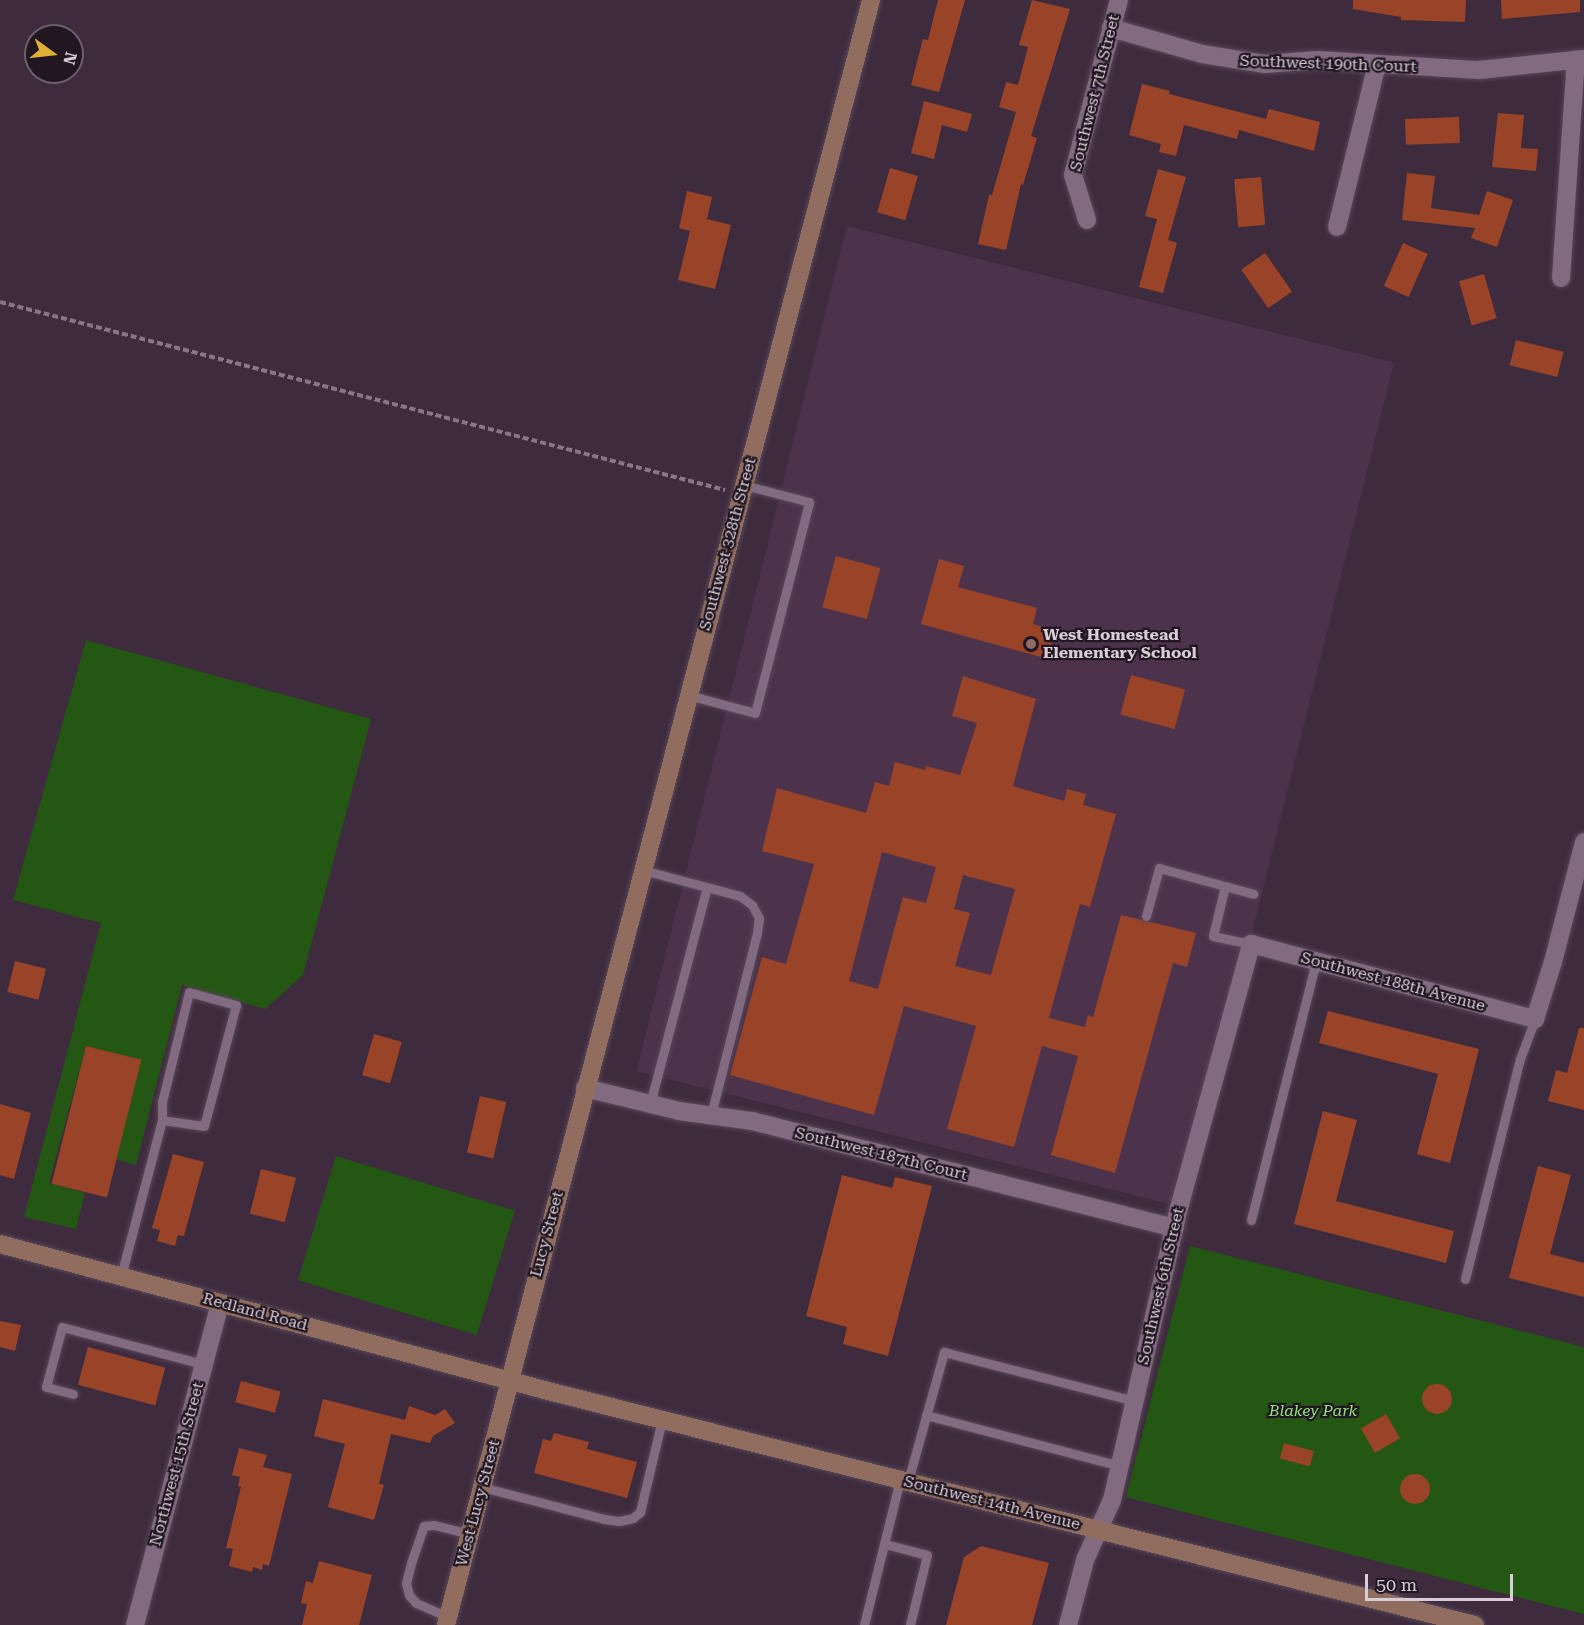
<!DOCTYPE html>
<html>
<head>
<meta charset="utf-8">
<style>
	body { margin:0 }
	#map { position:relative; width:1584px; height:1625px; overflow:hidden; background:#3f2b3e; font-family:"Roboto Serif",serif }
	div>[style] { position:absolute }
	.built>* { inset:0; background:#4c324b; transform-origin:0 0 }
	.green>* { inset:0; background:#235713; transform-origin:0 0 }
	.building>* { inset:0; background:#994428; transform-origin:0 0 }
	.round { border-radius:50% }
	.path>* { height:4px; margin-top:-2px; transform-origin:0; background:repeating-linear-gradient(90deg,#867686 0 6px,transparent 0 9px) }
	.roads { filter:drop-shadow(0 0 2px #574757) drop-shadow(0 0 2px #574757) }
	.lane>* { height:9px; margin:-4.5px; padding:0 4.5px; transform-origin:4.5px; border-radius:4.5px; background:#826a81 }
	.street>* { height:18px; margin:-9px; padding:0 9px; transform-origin:9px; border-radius:9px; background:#826a81 }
	.secondary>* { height:18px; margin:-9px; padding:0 9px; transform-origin:9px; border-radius:9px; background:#916d60 }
	.dots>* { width:16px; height:16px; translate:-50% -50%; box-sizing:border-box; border:3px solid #201720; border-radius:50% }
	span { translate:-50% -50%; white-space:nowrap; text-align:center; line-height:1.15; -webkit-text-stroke:4.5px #201720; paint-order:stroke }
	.street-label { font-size:16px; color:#d9ccd9 }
	.poi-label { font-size:16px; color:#d9ccd9; font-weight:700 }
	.left { translate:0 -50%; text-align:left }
	.park-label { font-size:16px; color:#93e07f; font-style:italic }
	.north { position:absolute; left:24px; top:24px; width:60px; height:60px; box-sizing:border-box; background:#201720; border:2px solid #6a5f6a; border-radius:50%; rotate:105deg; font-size:16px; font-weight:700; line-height:24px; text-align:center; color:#d9ccd9 }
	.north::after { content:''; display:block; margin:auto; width:21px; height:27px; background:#dfb034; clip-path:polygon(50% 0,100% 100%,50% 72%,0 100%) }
	.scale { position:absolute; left:1365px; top:1574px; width:148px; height:27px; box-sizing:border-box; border:3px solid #d9ccd9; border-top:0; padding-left:8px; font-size:18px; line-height:21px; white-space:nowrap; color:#d9ccd9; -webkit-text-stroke:4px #201720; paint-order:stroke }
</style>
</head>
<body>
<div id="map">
	<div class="built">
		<i style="left:847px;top:226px;width:564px;height:871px;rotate:14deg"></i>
	</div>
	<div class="green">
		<i style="clip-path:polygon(86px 640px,371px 719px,303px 975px,265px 1009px,182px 985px,136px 1165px,115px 1159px,140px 1060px,86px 1046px,49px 1183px,85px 1193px,76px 1229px,24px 1217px,101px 923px,13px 900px)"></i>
		<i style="left:336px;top:1156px;width:187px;height:130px;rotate:17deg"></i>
		<i style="clip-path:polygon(1190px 1246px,1584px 1347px,1584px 1614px,1126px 1497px)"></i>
	</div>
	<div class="building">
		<i style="clip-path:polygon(938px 0,965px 0,939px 92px,911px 85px,923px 39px,928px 40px)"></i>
		<i style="clip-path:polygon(1032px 0,1070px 9px,1031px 136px,1037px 138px,1023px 185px,1021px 184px,1006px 250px,978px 244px,989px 195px,992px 195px,1016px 112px,999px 107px,1006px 82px,1018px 85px,1028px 47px,1019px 45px)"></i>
		<i style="clip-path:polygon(1353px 0,1466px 0,1465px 22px,1401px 20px,1401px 17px,1353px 9px)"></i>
		<i style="clip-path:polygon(1501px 0,1580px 0,1580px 12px,1502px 19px)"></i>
		<i style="clip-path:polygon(1142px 84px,1170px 91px,1169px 94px,1266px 119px,1269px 109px,1320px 122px,1314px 151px,1239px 130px,1237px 139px,1184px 125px,1176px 156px,1159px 152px,1161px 144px,1129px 135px)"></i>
		<i style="clip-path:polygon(924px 101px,972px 114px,967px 132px,942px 125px,934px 159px,911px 153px)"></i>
		<i style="clip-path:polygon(1498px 113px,1524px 115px,1521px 148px,1538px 149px,1536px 171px,1492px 167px)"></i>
		<i style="left:1459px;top:117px;width:26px;height:54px;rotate:88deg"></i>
		<i style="left:890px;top:168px;width:29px;height:46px;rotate:16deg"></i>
		<i style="clip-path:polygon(1158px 169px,1186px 177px,1168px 240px,1177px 243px,1163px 293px,1139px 287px,1157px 219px,1145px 216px)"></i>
		<i style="clip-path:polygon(1407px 173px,1435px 176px,1431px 208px,1479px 215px,1478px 218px,1487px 191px,1513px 200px,1497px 247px,1471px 238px,1475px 228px,1402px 220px)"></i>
		<i style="left:1261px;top:177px;width:48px;height:27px;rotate:85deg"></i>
		<i style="clip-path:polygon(687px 191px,712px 197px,707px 219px,731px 225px,715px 289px,678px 280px,690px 231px,679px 228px)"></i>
		<i style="left:1403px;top:243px;width:27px;height:47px;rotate:24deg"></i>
		<i style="left:1265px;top:253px;width:47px;height:29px;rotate:55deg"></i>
		<i style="left:1484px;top:274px;width:46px;height:26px;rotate:74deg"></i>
		<i style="left:1516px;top:340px;width:49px;height:26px;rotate:14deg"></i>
		<i style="left:836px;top:556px;width:46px;height:53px;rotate:15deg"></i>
		<i style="clip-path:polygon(939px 559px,964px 566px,958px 587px,1037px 608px,1033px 624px,1055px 631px,1048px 659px,921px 624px)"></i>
		<i style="left:1131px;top:675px;width:56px;height:41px;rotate:15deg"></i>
		<i style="clip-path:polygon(evenodd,963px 676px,1036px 699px,1013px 786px,1064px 801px,1067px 789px,1086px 794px,1083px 805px,1116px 814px,1090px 907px,1080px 904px,1049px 1018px,1085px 1027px,1088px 1015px,1093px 1017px,1121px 915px,1196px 933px,1187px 967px,1173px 963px,1115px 1173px,1051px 1155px,1078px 1056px,1042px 1046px,1014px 1147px,947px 1129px,976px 1026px,904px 1006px,874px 1115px,730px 1075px,762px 957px,786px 964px,814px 864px,762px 851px,777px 788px,866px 813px,875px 782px,889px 786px,895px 762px,925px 770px,926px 766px,960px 775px,977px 723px,952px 716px,963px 676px,882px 852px,936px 867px,926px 903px,903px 897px,878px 989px,849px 981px,882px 852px,963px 676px,963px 875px,1015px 889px,991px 975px,955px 966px,970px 913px,954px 909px,963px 875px)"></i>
		<i style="left:15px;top:961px;width:32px;height:32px;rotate:14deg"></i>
		<i style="clip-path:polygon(1328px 1011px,1479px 1049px,1450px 1163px,1417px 1154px,1438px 1074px,1319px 1043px)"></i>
		<i style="clip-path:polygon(1579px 1028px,1584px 1028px,1584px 1110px,1548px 1101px,1556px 1070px,1567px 1073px)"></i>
		<i style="left:374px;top:1034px;width:29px;height:43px;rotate:16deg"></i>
		<i style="left:86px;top:1046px;width:57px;height:142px;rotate:14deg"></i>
		<i style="left:480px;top:1096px;width:27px;height:58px;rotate:13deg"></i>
		<i style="clip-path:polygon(0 1104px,31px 1113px,14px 1179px,0 1175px)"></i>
		<i style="clip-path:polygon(1323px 1111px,1357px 1120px,1336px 1201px,1454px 1231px,1446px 1263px,1294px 1224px)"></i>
		<i style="clip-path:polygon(173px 1154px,204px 1162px,184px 1236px,178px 1235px,175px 1246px,157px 1241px,160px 1230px,152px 1228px)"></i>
		<i style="clip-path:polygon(1538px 1166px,1571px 1175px,1550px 1254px,1584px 1263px,1584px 1297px,1509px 1278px)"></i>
		<i style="left:261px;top:1169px;width:36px;height:46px;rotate:14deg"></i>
		<i style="clip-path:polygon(842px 1175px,892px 1188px,895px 1177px,932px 1186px,888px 1356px,843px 1344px,847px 1327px,806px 1316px)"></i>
		<i style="clip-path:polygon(0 1321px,21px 1325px,15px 1351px,0 1347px)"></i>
		<i style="left:88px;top:1347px;width:80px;height:39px;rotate:15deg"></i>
		<i style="left:241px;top:1381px;width:41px;height:22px;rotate:15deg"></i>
		<i class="round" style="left:1422px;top:1384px;width:30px;height:30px"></i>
		<i style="clip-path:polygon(323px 1399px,405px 1420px,409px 1406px,435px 1415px,445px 1409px,455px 1423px,433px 1436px,430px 1443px,391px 1434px,379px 1484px,384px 1485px,374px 1520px,328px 1507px,345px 1444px,314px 1436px)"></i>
		<i style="left:1386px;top:1414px;width:28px;height:29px;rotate:60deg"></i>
		<i style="clip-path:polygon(554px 1433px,589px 1442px,587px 1449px,637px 1462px,627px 1498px,534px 1473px,543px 1439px,551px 1441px)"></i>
		<i style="left:1284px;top:1443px;width:31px;height:16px;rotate:15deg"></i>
		<i style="clip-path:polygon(239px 1448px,267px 1455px,263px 1467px,292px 1474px,269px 1566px,263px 1564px,262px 1570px,253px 1567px,252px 1572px,229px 1566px,233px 1549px,226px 1548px,241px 1487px,238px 1486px,240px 1477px,232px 1475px)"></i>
		<i class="round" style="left:1400px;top:1474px;width:30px;height:30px"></i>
		<i style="clip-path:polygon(981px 1546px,1049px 1563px,1032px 1625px,946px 1625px,964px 1557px)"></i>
		<i style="clip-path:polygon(319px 1561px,372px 1575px,359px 1625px,302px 1625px,307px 1604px,301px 1603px,306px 1581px,313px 1583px)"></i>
	</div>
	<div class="path">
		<i style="left:0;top:302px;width:749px;rotate:14.54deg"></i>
	</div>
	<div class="roads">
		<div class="lane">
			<i style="left:688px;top:695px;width:69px;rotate:15deg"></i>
			<i style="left:755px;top:713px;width:218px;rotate:-75.6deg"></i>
			<i style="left:809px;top:502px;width:67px;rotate:-165.3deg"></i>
			<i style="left:643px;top:870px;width:100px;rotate:15deg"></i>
			<i style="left:740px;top:896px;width:15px;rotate:37deg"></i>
			<i style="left:752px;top:905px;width:15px;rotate:62deg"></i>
			<i style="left:759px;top:918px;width:15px;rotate:98deg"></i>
			<i style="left:757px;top:933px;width:188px;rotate:104.2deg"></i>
			<i style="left:1225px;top:886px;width:51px;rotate:103.5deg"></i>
			<i style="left:1213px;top:936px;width:39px;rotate:12deg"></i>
			<i style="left:1146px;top:916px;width:50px;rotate:-74.8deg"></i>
			<i style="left:1159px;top:868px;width:98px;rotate:15.3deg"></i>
			<i style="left:650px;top:1104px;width:224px;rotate:-75.3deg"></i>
			<i style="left:1251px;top:1220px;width:266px;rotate:-75.9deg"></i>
			<i style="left:121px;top:1276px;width:161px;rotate:-75.3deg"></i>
			<i style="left:162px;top:1120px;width:18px;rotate:-90deg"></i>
			<i style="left:162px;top:1102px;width:113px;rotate:-76.2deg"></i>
			<i style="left:189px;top:992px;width:49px;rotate:15.5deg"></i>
			<i style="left:236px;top:1005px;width:125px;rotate:104.8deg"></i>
			<i style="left:204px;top:1126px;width:42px;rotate:-171.9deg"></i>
			<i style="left:1465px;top:1279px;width:227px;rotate:-76deg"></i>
			<i style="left:1520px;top:1059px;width:43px;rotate:-69.4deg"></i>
			<i style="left:73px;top:1394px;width:28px;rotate:-165deg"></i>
			<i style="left:46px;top:1387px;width:62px;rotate:-75.1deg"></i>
			<i style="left:62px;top:1327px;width:146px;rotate:14.7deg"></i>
			<i style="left:926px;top:1415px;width:202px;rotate:14.7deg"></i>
			<i style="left:908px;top:1481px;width:134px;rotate:-74.4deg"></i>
			<i style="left:944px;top:1352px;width:197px;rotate:14.4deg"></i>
			<i style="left:482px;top:1487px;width:126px;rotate:14.7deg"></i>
			<i style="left:604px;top:1519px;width:15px;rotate:8deg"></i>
			<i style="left:619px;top:1521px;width:14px;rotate:-12deg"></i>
			<i style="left:633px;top:1518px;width:9px;rotate:-41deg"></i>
			<i style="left:640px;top:1512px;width:95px;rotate:-76.6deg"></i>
			<i style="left:885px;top:1544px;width:43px;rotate:14.7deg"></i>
			<i style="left:927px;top:1555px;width:72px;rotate:103.7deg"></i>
			<i style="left:448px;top:1617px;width:35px;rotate:-156deg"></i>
			<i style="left:416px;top:1603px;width:11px;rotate:-131deg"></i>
			<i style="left:409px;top:1595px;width:12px;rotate:-104deg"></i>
			<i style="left:406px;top:1583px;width:21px;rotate:-76deg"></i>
			<i style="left:411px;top:1563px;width:39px;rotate:-71deg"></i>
			<i style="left:424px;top:1526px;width:10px;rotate:-6deg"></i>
			<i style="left:434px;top:1525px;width:37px;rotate:14deg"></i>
			<i style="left:864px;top:1625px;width:150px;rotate:-76.1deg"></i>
		</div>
		<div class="street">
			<i style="left:1111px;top:28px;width:95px;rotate:15.9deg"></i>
			<i style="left:1202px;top:54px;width:64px;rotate:9deg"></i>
			<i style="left:1265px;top:64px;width:53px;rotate:-4.3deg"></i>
			<i style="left:1318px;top:60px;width:161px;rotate:3.6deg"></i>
			<i style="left:1479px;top:70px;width:106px;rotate:-6deg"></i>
			<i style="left:1087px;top:220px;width:47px;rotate:-107.3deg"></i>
			<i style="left:1073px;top:175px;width:181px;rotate:-75.3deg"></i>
			<i style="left:1337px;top:227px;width:168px;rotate:-76.2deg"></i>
			<i style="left:1561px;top:278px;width:219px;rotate:-86.1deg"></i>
			<i style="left:585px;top:1088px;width:97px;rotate:13.7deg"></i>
			<i style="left:679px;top:1111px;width:74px;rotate:7.8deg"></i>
			<i style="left:752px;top:1121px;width:436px;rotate:14.2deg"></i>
			<i style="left:135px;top:1625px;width:333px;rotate:-75.2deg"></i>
			<i style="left:1068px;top:1625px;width:67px;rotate:-75.3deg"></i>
			<i style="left:1085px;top:1560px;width:66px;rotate:-65.8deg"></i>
			<i style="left:1112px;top:1500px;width:300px;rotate:-77.1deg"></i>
			<i style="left:1179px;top:1208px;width:274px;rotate:-74.7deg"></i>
			<i style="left:1251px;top:944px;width:294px;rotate:14.8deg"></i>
			<i style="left:1535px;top:1019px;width:60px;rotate:-72.5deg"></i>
			<i style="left:1553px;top:962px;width:124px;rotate:-75.5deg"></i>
		</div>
		<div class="secondary">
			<i style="left:0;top:1244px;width:571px;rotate:15.01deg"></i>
			<i style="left:552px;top:1392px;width:952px;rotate:14.17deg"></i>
			<i style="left:446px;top:1625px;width:1680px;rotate:-75.34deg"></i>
		</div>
	</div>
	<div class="dots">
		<i style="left:1031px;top:644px;background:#8d6e63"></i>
	</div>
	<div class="street-label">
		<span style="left:1328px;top:64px;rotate:2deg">Southwest 190th Court</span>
		<span style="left:1095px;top:93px;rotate:-76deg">Southwest 7th Street</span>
		<span style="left:728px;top:544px;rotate:-75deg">Southwest 328th Street</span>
		<span style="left:1393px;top:982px;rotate:15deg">Southwest 188th Avenue</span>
		<span style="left:881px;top:1154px;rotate:14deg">Southwest 187th Court</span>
		<span style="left:547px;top:1234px;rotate:-75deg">Lucy Street</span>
		<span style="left:1161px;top:1286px;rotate:-77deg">Southwest 6th Street</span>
		<span style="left:255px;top:1312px;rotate:15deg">Redland Road</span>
		<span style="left:177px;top:1464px;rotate:-75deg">Northwest 15th Street</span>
		<span style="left:478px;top:1503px;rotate:-75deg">West Lucy Street</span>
		<span style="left:992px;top:1503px;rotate:14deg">Southwest 14th Avenue</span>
	</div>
	<div class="poi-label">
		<span class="left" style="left:1043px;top:644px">West Homestead<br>Elementary School</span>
	</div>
	<div class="park-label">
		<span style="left:1313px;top:1411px">Blakey Park</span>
	</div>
	<div class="north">N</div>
	<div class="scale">50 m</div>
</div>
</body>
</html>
